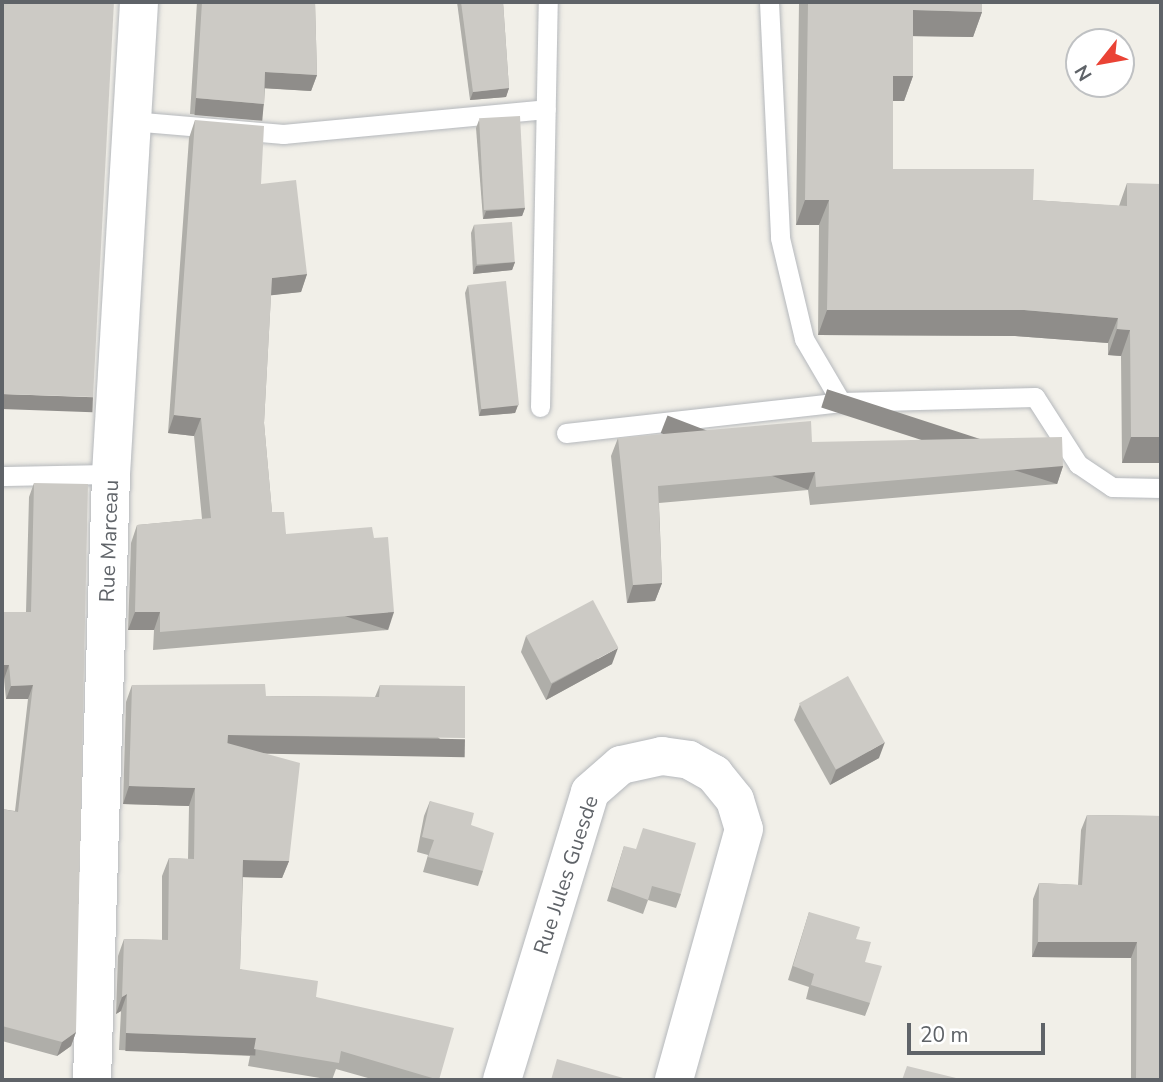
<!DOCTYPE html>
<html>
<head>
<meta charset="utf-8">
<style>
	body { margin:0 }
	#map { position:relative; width:1163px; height:1082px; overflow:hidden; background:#f1efe8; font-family:"Nunito Sans",sans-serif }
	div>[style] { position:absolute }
	.roads { filter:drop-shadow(0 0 2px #b5b8bc) drop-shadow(0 0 2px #b5b8bc) }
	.service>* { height:19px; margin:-9.5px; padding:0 9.5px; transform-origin:9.5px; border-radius:9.5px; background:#fff }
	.minor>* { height:38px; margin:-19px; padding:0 19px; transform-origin:19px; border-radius:19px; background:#fff }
	.wall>* { inset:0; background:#afaea9 }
	.shaded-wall>* { inset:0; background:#8f8d8a; transform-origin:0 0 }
	.building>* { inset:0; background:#cccac5; transform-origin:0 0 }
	span { translate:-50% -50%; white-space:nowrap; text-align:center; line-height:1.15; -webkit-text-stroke:7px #fff; paint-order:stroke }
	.street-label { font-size:21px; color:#5f6368 }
	.frame { position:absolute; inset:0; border:4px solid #5f6368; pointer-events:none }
	.north { position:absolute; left:1065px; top:28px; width:70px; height:70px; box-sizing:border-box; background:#fff; border:2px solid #bfc1c3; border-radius:50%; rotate:239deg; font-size:19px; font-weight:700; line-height:28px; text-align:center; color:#5f6368 }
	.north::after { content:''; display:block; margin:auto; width:24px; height:32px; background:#ea4335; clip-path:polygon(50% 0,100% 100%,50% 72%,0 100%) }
	.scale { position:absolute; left:907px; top:1023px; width:138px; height:32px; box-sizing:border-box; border:4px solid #5f6368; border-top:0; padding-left:9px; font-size:21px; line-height:24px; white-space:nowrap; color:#5f6368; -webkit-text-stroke:5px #fff; paint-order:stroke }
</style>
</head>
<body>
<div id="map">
	<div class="roads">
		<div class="service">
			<i style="left:769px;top:2px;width:236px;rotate:87.3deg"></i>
			<i style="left:780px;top:238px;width:104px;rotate:76.6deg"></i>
			<i style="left:804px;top:339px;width:73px;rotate:59.6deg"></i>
			<i style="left:131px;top:121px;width:153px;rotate:4.9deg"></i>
			<i style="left:283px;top:134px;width:264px;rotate:-5.4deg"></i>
			<i style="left:540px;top:407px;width:405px;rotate:-88.9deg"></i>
			<i style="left:566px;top:433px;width:277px;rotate:-6.4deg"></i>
			<i style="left:841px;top:402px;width:194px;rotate:-1.5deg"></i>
			<i style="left:1035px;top:397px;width:80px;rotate:57.3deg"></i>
			<i style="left:1078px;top:464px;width:41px;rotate:34.1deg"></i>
			<i style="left:1112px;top:487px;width:49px;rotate:1.2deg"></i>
			<i style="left:2px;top:476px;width:109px;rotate:-1.1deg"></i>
		</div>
		<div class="minor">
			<i style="left:92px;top:1080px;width:606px;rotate:-88.2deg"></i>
			<i style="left:111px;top:474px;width:473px;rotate:-86.6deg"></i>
			<i style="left:502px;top:1080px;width:301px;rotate:-73deg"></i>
			<i style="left:590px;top:792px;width:41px;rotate:-41.1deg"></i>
			<i style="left:621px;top:765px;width:42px;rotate:-12.4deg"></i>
			<i style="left:662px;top:756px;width:27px;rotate:8deg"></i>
			<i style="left:689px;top:760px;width:29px;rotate:29deg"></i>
			<i style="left:714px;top:774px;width:33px;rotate:51deg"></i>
			<i style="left:735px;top:800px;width:30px;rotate:73deg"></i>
			<i style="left:744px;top:829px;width:261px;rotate:105.6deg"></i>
		</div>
	</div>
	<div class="wall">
		<i style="clip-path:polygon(197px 2px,315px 2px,317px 75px,311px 91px,265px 88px,264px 104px,258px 120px,190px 114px)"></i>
		<i style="clip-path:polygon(457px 2px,503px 2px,509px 88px,506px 97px,470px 100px)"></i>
		<i style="clip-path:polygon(799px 2px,982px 2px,982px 12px,973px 37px,913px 36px,913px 76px,904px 101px,893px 101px,893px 169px,1033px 200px,1119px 206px,1127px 183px,1161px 463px,1122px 463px,1121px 356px,1108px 355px,1108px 343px,1015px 336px,818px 335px,819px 225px,796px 225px)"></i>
		<i style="clip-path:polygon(195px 120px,261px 184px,307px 274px,301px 292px,271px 295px,264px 423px,272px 512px,286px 534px,388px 630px,153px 650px,154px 630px,128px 630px,131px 543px,137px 525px,202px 519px,194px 436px,168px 433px,189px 138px)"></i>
		<i style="clip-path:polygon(479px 120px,525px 208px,522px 216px,483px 219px,476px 128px)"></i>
		<i style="clip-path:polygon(474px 225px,515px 262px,512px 270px,473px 274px,471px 233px)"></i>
		<i style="clip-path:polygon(468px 285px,518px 405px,515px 413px,479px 416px,465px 293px)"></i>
		<i style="clip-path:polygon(618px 438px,1063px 466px,1057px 484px,810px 505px,808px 490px,659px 503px,662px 583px,655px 601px,627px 603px,611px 456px)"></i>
		<i style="clip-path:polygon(34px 483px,76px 1032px,71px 1046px,57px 1056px,2px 1041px,2px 809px,15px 811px,28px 699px,6px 699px,4px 679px,2px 679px,2px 612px,26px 612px,29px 497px)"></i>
		<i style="clip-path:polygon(526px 636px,612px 664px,546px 700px,521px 652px)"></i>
		<i style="clip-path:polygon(132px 685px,266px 696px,375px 697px,380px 685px,459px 756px,262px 753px,289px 861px,282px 878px,243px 877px,240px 969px,316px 997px,438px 1080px,375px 1080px,336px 1069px,332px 1080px,248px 1066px,250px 1056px,119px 1050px,121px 1011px,116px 1014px,118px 956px,124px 939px,162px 940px,162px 876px,169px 858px,188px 859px,189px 806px,123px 804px,126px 702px)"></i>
		<i style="clip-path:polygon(800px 704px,879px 758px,830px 785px,794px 720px)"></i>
		<i style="clip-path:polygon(430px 801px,471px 825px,483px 871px,478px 886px,423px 872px,428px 855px,417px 852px,424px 816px)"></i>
		<i style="clip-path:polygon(1087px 815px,1161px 816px,1161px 1080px,1131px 1080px,1131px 958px,1032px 957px,1033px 899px,1039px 883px,1078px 885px,1081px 830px)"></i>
		<i style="clip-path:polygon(624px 846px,681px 894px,676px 908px,648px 900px,643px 914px,607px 901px)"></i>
		<i style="clip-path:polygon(809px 912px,865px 962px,870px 1003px,865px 1016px,806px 999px,809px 987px,788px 980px)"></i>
	</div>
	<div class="shaded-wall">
		<i style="clip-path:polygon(913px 10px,982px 12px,973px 37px,904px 36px)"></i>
		<i style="clip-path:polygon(265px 72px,317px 75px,311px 91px,260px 88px)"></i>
		<i style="clip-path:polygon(893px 76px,913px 76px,904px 101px,884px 101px)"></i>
		<i style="clip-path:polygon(509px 88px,506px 97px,470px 100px,473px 92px)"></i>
		<i style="left:196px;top:98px;width:68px;height:17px;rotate:5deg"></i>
		<i style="clip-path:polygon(805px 200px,829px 200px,819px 225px,796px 225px)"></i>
		<i style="clip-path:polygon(525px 208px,522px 216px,483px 219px,486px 211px)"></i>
		<i style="clip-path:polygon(515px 262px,512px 270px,473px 274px,476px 266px)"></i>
		<i style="clip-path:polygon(307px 274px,301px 292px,265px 296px,272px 278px)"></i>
		<i style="clip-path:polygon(827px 310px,1024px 310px,1118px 318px,1108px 343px,1015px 336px,818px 335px)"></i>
		<i style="clip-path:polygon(1117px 329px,1130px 330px,1121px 356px,1108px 355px)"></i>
		<i style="left:2px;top:394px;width:91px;height:15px;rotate:2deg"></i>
		<i style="clip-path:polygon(518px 405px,515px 413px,479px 416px,482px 407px)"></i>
		<i style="clip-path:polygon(174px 415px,201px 418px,194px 436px,168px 433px)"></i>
		<i style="clip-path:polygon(1131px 437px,1161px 437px,1161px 463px,1122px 463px)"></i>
		<i style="left:1063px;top:466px;width:19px;height:248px;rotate:108deg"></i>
		<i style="left:815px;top:472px;width:19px;height:158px;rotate:111deg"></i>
		<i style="clip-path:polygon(662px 583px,655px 601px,627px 603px,633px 585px)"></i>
		<i style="clip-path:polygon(135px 612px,160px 612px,154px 630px,128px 630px)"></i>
		<i style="left:394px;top:612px;width:19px;height:235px;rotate:108deg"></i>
		<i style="clip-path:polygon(618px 648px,612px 664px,546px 700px,552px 684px)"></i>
		<i style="clip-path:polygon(2px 665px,9px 665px,4px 679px,2px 679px)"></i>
		<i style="clip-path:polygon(33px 685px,28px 699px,6px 699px,11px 686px)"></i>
		<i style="left:228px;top:735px;width:237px;height:18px;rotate:1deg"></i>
		<i style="clip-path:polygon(885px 742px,879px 758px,830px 785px,836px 770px)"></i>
		<i style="clip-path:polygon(129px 786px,195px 788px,189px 806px,123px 804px)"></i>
		<i style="clip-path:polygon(243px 860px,289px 861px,282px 878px,237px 877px)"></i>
		<i style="clip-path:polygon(1038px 942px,1137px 942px,1131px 958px,1032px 957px)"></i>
		<i style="clip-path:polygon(127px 994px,121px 1011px,116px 1014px,122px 997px)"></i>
		<i style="clip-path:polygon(76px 1032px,71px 1046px,57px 1056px,62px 1042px)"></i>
		<i style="left:126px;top:1033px;width:130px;height:18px;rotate:2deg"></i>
	</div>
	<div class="building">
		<i style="clip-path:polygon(2px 2px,114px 2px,93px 397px,2px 394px)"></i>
		<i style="clip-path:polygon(202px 2px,315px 2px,317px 75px,265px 72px,264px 104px,196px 98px)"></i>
		<i style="clip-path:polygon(461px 2px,503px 2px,509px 88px,473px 92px)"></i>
		<i style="clip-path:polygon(808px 2px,982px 2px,982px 12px,913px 10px,913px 76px,893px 76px,893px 169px,1034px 169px,1033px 200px,1127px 206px,1127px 183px,1161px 184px,1161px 437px,1131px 437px,1130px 330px,1117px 329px,1118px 318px,1024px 310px,827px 310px,829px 200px,805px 200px)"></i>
		<i style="left:520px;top:116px;width:92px;height:41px;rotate:87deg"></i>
		<i style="clip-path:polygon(195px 120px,264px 126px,261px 184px,296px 180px,307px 274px,272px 278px,264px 423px,272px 512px,284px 512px,286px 534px,372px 527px,374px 538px,388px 537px,394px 612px,160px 632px,160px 612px,135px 612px,137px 525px,211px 518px,201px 418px,174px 415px)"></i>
		<i style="left:512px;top:222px;width:40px;height:38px;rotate:86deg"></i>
		<i style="left:506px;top:281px;width:125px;height:38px;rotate:84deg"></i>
		<i style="clip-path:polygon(811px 421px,812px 442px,1062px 437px,1063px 466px,816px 487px,815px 472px,658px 486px,662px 583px,633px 585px,618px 438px)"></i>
		<i style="clip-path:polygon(34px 483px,88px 484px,76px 1032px,62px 1042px,2px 1026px,2px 809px,18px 812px,33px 685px,11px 686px,9px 665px,2px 665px,2px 612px,31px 612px)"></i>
		<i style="left:593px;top:600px;width:54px;height:76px;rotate:62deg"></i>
		<i style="left:848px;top:676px;width:76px;height:56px;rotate:61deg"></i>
		<i style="clip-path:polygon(265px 684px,266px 696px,379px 697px,380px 685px,465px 686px,465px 738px,228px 735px,227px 743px,300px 763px,289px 861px,243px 860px,240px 969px,318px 981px,316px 997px,454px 1028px,439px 1080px,341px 1051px,339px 1063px,254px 1049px,256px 1038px,126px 1033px,127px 994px,122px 997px,124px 939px,168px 940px,169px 858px,194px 859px,195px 788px,129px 786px,132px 685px)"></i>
		<i style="clip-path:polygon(430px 801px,474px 813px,471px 825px,494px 833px,483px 871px,428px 857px,434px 840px,422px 837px)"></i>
		<i style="clip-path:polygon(1087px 815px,1161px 816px,1161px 1080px,1136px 1080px,1137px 942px,1038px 942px,1039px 883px,1082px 885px)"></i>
		<i style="clip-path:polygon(643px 828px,696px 843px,681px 894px,652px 886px,648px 900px,612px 887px,624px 846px,636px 849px)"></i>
		<i style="clip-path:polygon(809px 912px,860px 927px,856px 939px,871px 942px,865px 962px,882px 966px,870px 1003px,811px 985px,814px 974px,793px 966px)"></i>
		<i style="clip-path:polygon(557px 1059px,630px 1080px,551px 1080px)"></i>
		<i style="clip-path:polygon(907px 1066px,956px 1078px,955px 1080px,902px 1080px)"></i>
	</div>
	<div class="street-label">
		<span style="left:109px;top:541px;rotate:-88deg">Rue Marceau</span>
		<span style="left:566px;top:875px;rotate:-72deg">Rue Jules Guesde</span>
	</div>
	<div class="frame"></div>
	<div class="north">N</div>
	<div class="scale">20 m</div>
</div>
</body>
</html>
